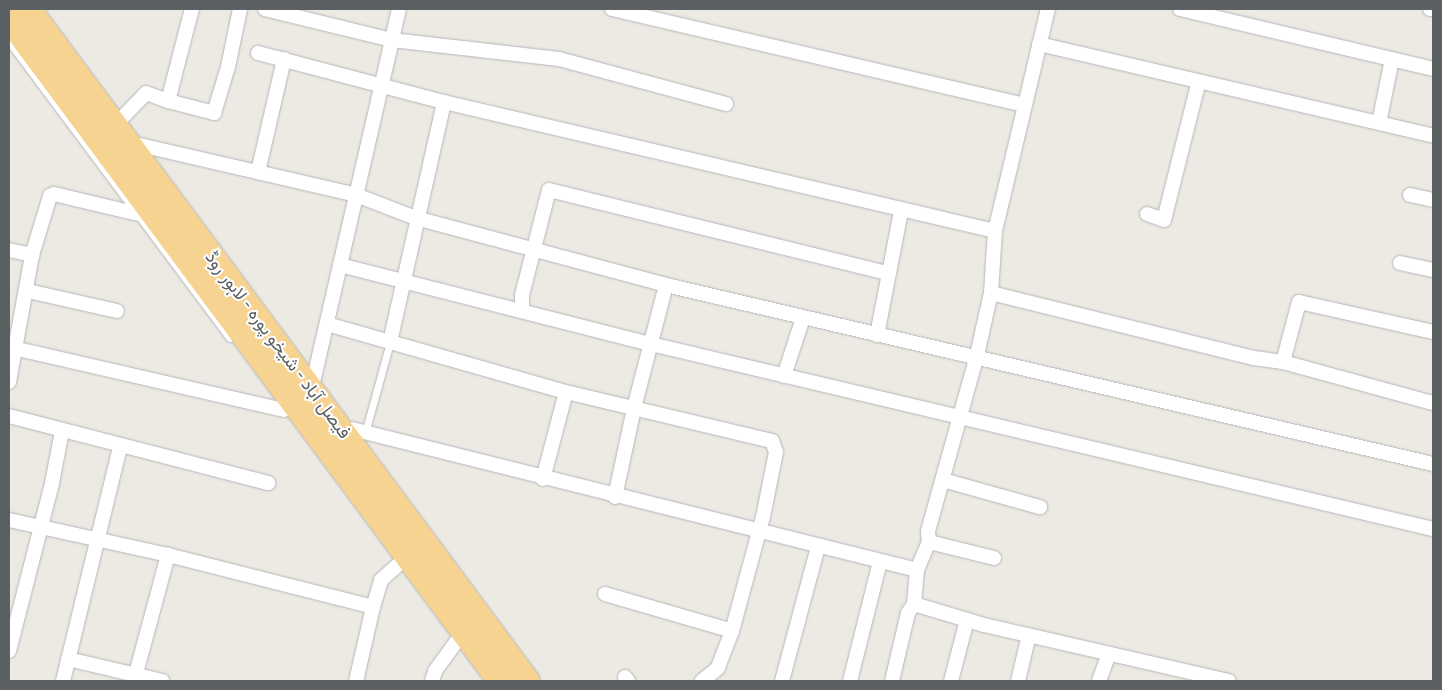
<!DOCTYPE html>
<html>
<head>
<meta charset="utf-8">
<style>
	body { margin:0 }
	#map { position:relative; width:1442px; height:690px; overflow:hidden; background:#edeae3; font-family:"Fira Sans Condensed",Vazirmatn,sans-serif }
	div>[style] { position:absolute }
	.roads { filter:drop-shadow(0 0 1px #b4b6ba) drop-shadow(0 0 1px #b4b6ba) }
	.lane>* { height:7px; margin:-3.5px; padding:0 3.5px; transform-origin:3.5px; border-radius:3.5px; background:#fff }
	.street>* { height:14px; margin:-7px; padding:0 7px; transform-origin:7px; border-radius:7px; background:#fff }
	.highway>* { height:25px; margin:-12.5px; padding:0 12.5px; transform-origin:12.5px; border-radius:12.5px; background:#f7d391 }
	span { translate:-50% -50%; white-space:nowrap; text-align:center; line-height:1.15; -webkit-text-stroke:4px #fff; paint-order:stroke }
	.street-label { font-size:18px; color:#5b6063 }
	.frame { position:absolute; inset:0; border:10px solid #5b6063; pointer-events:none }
</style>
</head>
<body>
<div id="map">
	<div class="roads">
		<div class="lane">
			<i style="left:9px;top:42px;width:369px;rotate:53.3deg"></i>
			<i style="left:365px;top:433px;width:94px;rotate:-74.6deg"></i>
		</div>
		<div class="street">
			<i style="left:265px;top:9px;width:131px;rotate:13.7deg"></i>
			<i style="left:392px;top:40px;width:348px;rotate:103deg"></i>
			<i style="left:399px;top:9px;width:32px;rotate:103deg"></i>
			<i style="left:392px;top:40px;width:168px;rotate:6.5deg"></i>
			<i style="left:559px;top:59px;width:173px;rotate:15.1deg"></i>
			<i style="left:612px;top:9px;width:424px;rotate:13.1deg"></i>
			<i style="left:1180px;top:9px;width:260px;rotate:13.3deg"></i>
			<i style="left:1430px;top:9px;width:3px"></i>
			<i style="left:1039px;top:44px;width:405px;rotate:13.1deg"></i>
			<i style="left:258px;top:53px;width:192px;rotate:14.8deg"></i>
			<i style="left:444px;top:102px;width:566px;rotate:13.18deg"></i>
			<i style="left:168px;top:101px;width:48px;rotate:14.6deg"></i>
			<i style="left:214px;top:113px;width:48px;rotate:-73.1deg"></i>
			<i style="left:228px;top:67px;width:59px;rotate:-78.3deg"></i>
			<i style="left:121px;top:119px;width:36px;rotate:-46deg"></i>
			<i style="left:146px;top:93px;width:23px;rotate:20deg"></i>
			<i style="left:168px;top:101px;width:95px;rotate:-75.4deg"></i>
			<i style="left:1379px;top:123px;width:65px;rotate:-78.5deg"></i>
			<i style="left:140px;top:145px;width:222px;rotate:13deg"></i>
			<i style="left:356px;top:195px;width:64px;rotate:21deg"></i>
			<i style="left:416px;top:218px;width:259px;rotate:15deg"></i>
			<i style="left:666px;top:285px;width:788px;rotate:13.14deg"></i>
			<i style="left:258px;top:172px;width:116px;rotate:-77deg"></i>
			<i style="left:1410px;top:195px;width:24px;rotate:12deg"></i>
			<i style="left:1147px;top:214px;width:18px;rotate:19deg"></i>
			<i style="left:1164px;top:220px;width:143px;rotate:-75.9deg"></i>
			<i style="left:9px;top:250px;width:24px;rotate:12deg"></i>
			<i style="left:1400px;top:263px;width:34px;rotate:12deg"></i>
			<i style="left:340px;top:265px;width:321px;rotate:14.3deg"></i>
			<i style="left:651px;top:344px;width:804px;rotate:13.31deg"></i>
			<i style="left:28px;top:291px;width:91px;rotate:12.7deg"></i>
			<i style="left:991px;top:293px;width:271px;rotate:13.9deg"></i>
			<i style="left:1254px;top:358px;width:29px;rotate:8deg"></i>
			<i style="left:1283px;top:362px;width:156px;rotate:15.3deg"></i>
			<i style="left:522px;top:311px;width:16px;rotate:-90deg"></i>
			<i style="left:522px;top:295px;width:108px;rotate:-75.6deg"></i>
			<i style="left:549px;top:190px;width:349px;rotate:13.8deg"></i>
			<i style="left:327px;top:324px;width:248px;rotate:15.9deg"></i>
			<i style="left:566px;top:392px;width:212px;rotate:13.4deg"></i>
			<i style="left:772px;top:441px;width:12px;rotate:70deg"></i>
			<i style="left:776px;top:452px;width:66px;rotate:101.3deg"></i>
			<i style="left:763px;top:517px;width:118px;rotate:105.2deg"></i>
			<i style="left:732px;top:631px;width:40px;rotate:111deg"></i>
			<i style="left:718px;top:668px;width:21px;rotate:141deg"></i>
			<i style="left:877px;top:335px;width:126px;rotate:-79deg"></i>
			<i style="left:390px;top:342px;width:246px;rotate:-77.3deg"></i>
			<i style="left:9px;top:347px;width:282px;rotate:12.9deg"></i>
			<i style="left:1283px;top:362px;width:62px;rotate:-75.1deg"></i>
			<i style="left:1299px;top:302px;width:137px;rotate:12.6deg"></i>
			<i style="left:784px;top:376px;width:61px;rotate:-71.9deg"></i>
			<i style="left:9px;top:382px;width:129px;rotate:-79.7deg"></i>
			<i style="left:32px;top:255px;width:62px;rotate:-73deg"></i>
			<i style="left:50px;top:196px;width:4px;rotate:-27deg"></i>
			<i style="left:54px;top:194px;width:86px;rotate:13.4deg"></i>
			<i style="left:9px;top:416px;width:268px;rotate:14.5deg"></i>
			<i style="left:352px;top:429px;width:582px;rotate:14.01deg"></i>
			<i style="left:543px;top:479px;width:90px;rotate:-75.2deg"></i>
			<i style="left:943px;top:480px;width:101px;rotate:15.6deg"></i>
			<i style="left:615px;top:497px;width:91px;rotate:-77.9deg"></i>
			<i style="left:634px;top:408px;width:127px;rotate:-75.4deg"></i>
			<i style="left:9px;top:520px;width:163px;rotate:12.4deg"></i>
			<i style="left:168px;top:555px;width:211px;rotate:14.2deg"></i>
			<i style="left:373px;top:607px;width:76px;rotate:102.9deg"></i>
			<i style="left:929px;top:542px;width:67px;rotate:13.8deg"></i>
			<i style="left:605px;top:594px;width:132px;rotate:16.2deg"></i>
			<i style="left:914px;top:604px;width:73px;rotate:16.7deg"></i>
			<i style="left:984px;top:625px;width:251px;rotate:12.9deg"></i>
			<i style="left:373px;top:607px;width:28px;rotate:-73deg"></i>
			<i style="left:381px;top:580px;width:24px;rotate:-42deg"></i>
			<i style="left:9px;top:651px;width:173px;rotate:-75.6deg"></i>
			<i style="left:52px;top:483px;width:53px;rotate:-79.1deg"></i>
			<i style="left:68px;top:659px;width:97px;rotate:13.2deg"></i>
			<i style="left:625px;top:677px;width:5px;rotate:53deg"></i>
			<i style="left:63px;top:681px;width:240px;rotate:-76.3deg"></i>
			<i style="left:134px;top:681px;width:131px;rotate:-74.9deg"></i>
			<i style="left:432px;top:681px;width:10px;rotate:-73deg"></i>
			<i style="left:435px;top:671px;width:37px;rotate:-54deg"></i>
			<i style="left:782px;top:681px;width:139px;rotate:-75deg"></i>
			<i style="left:850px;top:681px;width:123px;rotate:-75.9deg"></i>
			<i style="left:892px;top:681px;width:70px;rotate:-76.8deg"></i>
			<i style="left:908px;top:613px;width:11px;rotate:-56deg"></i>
			<i style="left:914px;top:604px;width:34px;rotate:-85deg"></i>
			<i style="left:917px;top:570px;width:30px;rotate:-67deg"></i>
			<i style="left:929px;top:542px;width:11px;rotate:-95deg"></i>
			<i style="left:928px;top:531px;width:183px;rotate:-74.4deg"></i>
			<i style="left:977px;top:355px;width:64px;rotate:-77.3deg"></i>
			<i style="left:991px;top:293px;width:62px;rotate:-86.3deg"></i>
			<i style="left:995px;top:231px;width:228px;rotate:-76.6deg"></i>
			<i style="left:951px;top:681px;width:63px;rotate:-75.3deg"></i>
			<i style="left:1018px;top:681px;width:47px;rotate:-76.6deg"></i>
			<i style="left:1099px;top:681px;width:29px;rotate:-70deg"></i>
		</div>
		<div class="highway">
			<i style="left:28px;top:9px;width:837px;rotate:53.4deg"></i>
			<i style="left:9px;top:19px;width:824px;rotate:53.44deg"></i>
		</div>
	</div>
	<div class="street-label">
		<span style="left:278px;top:345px;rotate:53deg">فیصل آباد - شیخو پورہ - لاہور روڈ</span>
	</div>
	<div class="frame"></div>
</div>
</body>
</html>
